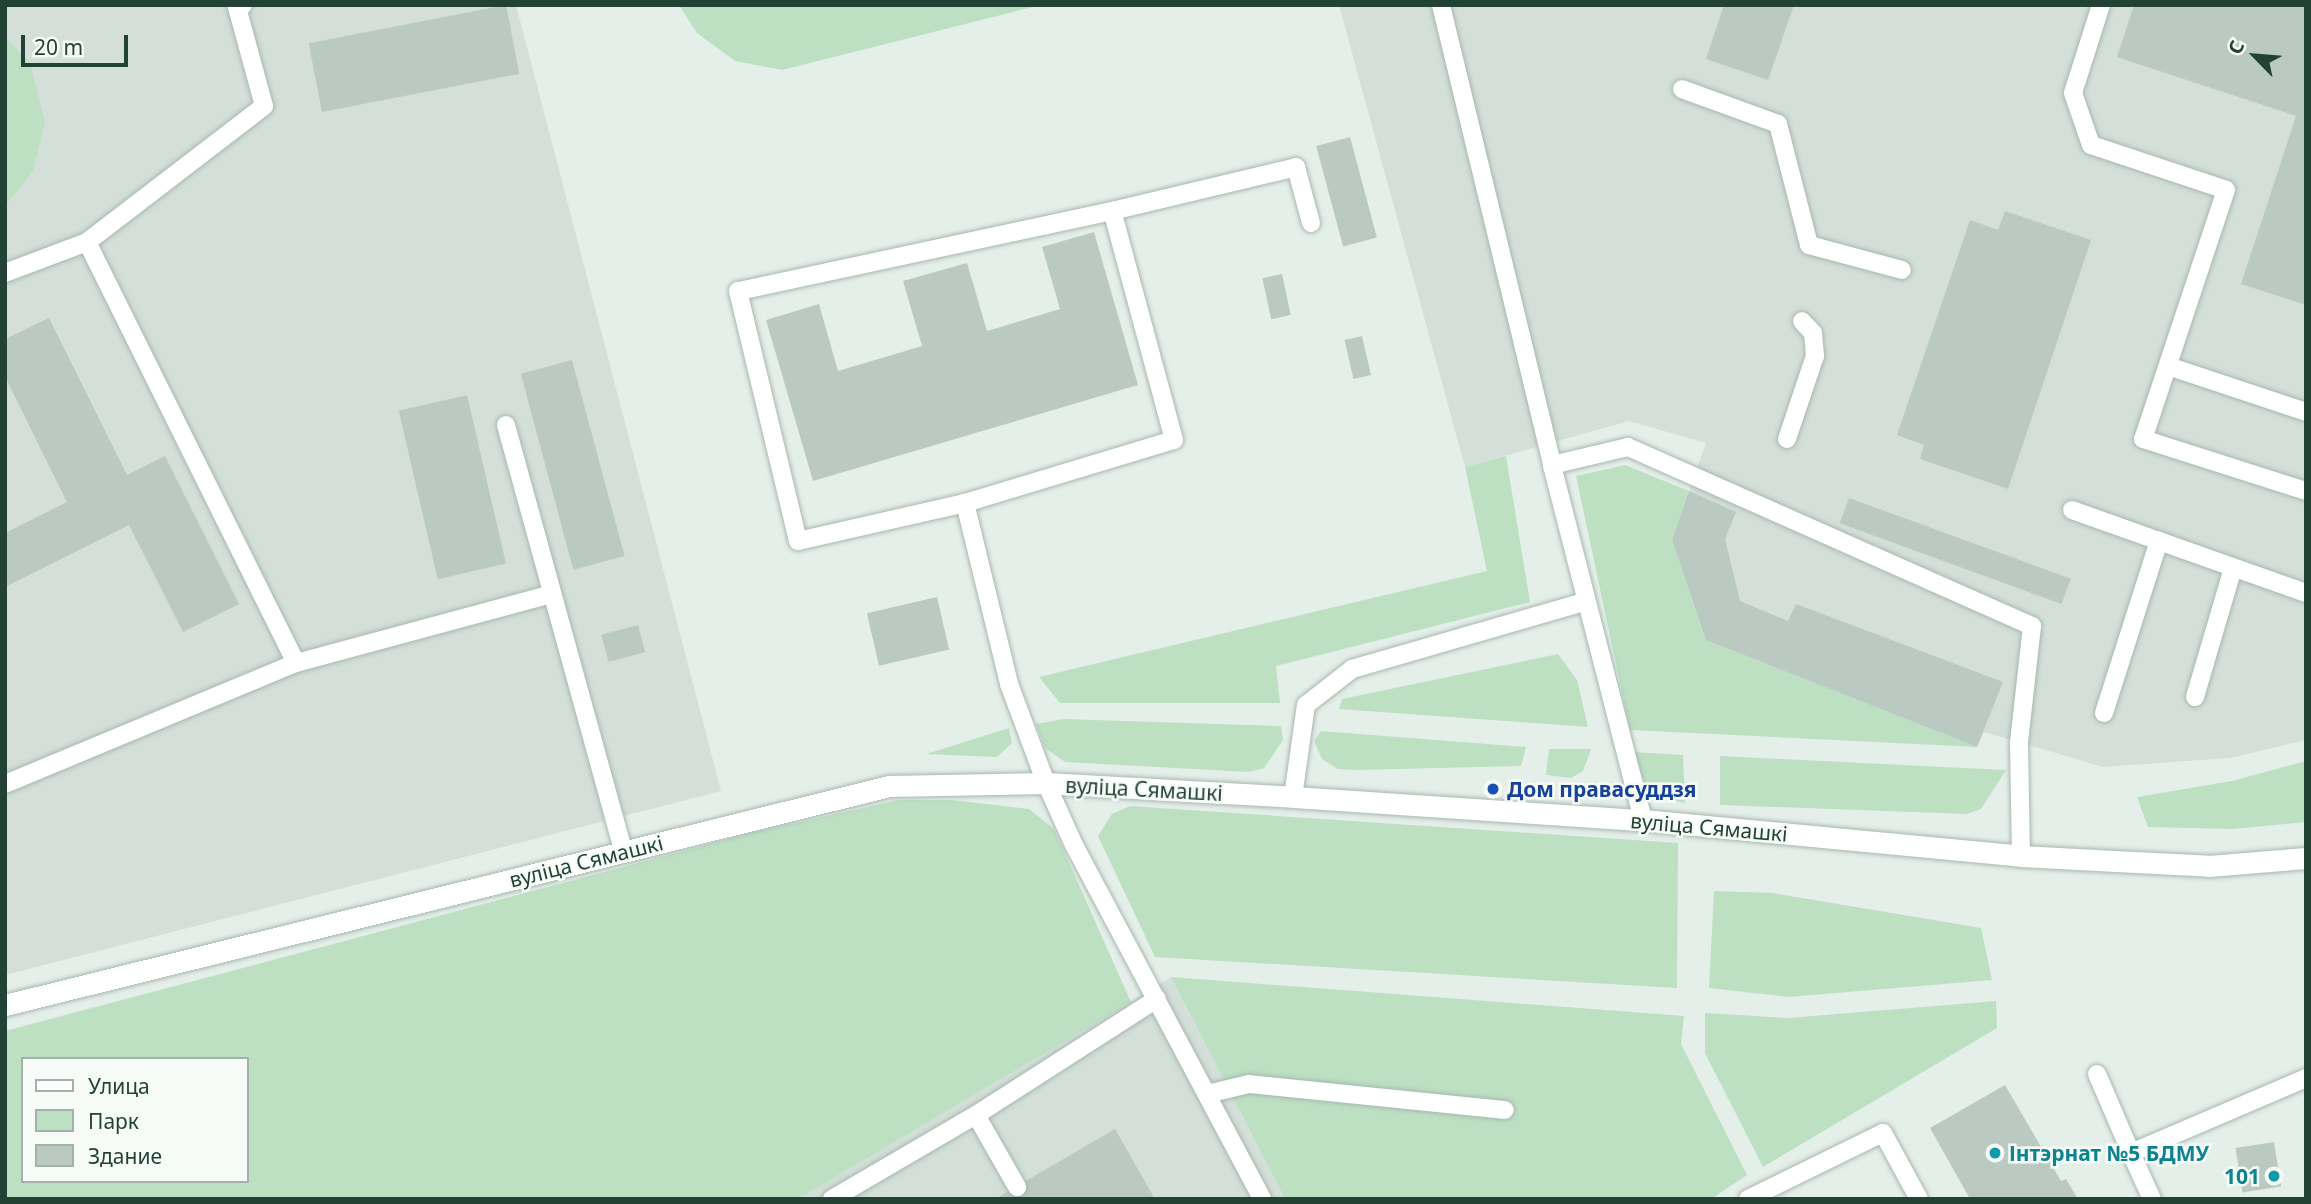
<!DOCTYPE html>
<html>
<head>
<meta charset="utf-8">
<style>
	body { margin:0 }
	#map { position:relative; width:2311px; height:1204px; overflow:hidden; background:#e5efe9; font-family:"Noto Sans",sans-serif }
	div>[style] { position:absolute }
	.built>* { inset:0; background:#d3dfd8 }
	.green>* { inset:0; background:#bde0c3 }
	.building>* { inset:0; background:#bacac2; transform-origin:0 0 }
	.roads { filter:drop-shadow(0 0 2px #a7b8b0) drop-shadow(0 0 2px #a7b8b0) }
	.service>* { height:18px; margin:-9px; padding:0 9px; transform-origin:9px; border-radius:9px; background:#fff }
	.tertiary>* { height:21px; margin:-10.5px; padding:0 10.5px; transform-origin:10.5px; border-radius:10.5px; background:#fff }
	.dots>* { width:19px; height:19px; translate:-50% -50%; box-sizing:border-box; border:4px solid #f6fbf8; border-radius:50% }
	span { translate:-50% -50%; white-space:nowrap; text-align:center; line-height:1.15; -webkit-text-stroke:5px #f6fbf8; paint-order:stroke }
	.street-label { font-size:21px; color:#234236 }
	.transit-label { font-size:21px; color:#164399; font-weight:700 }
	.left { translate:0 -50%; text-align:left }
	.culture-label { font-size:21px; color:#0d838f; font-weight:700 }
	.right { translate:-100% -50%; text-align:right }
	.frame { position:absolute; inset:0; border:7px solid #234236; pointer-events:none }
	.legend { position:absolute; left:21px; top:1057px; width:228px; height:126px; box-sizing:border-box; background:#f6fbf8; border:2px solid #a2b1aa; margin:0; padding:9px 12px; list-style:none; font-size:21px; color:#234236 }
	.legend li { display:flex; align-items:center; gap:14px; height:35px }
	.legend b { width:35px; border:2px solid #a2b1aa }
	.north { position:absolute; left:2220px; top:21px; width:70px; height:70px; -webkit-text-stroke:5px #f6fbf8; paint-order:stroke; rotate:295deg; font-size:19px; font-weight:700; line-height:28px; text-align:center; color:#234236 }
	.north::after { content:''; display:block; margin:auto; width:24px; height:32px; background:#234236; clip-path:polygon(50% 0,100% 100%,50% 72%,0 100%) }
	.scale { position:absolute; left:21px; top:35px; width:107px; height:32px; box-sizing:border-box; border:4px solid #234236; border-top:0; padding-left:9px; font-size:21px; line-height:24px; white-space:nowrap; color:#234236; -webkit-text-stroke:5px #f6fbf8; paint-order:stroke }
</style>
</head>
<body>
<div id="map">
	<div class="built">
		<i style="clip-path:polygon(5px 5px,516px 5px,721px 791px,5px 975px)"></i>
		<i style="clip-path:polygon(1339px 5px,2306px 5px,2306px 740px,2230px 758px,2103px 767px,1984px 732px,1977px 747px,1706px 640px,1672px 540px,1706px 443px,1629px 421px,1465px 467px)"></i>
		<i style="clip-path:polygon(1095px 965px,1131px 1002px,1171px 977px,1285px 1199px,5px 1199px,5px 1159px,23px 1181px,247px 1181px)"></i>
	</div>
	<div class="green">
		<i style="clip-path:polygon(679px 5px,1041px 5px,782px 70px,735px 61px,697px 33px)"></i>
		<i style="clip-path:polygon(5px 37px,30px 63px,45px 122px,33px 171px,5px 206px)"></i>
		<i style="clip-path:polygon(1506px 456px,1530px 602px,1276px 666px,1280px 703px,1060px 703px,1039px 677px,1487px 571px,1465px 467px)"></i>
		<i style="clip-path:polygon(1625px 465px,1689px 491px,1672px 540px,1706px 640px,1977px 747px,1630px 730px,1576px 476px)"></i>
		<i style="clip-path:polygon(1558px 654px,1577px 680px,1588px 727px,1339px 709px,1342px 699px)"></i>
		<i style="clip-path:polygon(1064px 719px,1281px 726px,1283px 740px,1264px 768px,1249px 772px,1065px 762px,1045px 748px,1036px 724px)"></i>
		<i style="clip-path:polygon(1009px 728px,1012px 743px,997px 757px,926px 754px)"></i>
		<i style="clip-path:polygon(1321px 731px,1526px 747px,1521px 766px,1357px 770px,1338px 769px,1322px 759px,1314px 741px)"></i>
		<i style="clip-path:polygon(1549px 749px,1591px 749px,1583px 771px,1571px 778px,1546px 775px)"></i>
		<i style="clip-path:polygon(1634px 752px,1683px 755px,1685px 803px,1663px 798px,1646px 786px)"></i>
		<i style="clip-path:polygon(1720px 756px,2006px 770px,1981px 809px,1967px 814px,1720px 805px)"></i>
		<i style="clip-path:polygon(2306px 761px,2306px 822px,2233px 829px,2148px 827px,2137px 797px,2232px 781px)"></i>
		<i style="clip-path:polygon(evenodd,898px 800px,952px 800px,1029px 809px,1054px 829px,1131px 1002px,798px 1199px,5px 1199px,5px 1031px,755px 832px,898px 800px,23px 1059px,247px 1059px,247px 1181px,23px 1181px,23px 1059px)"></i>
		<i style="clip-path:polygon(1130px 806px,1678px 843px,1677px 988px,1155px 957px,1098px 836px,1112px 814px)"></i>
		<i style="clip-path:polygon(1714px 891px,1772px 893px,1981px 928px,1992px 980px,1788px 997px,1709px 988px)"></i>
		<i style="clip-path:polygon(1171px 977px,1684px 1016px,1681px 1044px,1747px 1175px,1711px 1199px,1285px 1199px)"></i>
		<i style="clip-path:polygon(1996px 1001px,1997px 1028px,1763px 1167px,1705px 1053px,1705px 1013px,1788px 1018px)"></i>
	</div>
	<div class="building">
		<i style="left:506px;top:5px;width:70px;height:201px;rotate:79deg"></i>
		<i style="clip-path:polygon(1724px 5px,1794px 5px,1768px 80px,1706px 59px)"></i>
		<i style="clip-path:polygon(2134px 5px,2306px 5px,2306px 305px,2241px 284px,2296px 116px,2117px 57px)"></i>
		<i style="left:1350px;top:137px;width:104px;height:35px;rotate:75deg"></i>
		<i style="clip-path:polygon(2005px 211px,2091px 240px,2008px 489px,1920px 459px,1924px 445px,1897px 435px,1970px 220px,1998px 230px)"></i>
		<i style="clip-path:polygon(1094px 232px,1138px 385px,813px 481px,766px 320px,819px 304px,838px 371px,922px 346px,903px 281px,967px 263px,987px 331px,1060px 309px,1042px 247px)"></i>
		<i style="left:1282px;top:274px;width:42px;height:20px;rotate:78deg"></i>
		<i style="clip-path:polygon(49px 318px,127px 475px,165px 456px,239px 604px,183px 632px,129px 525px,5px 587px,5px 533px,67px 502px,5px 377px,5px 339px)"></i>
		<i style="left:1362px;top:336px;width:40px;height:18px;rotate:77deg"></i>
		<i style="left:572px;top:360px;width:203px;height:53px;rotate:75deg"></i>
		<i style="left:467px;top:395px;width:173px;height:70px;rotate:77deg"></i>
		<i style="clip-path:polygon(1689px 491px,1736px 512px,1725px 539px,1740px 601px,1788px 621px,1796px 604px,2003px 682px,1977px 747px,1706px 640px,1672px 540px)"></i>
		<i style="left:1849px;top:498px;width:236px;height:27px;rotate:20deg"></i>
		<i style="left:937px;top:597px;width:54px;height:72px;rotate:77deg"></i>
		<i style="left:638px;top:625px;width:28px;height:38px;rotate:75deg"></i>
		<i style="clip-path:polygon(2005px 1085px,2061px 1181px,2066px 1179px,2078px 1199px,1970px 1199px,1930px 1128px)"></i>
		<i style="clip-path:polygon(1115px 1129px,1155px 1199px,995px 1199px)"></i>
		<i style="left:2274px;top:1142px;width:45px;height:39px;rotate:81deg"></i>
	</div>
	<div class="roads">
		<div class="service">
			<i style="left:1441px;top:5px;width:473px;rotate:76.4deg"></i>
			<i style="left:2101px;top:5px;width:92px;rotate:107.7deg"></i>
			<i style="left:2073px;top:93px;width:55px;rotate:70.9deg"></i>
			<i style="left:2091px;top:145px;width:142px;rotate:18.4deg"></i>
			<i style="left:2226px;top:190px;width:262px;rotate:108.4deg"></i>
			<i style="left:2143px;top:439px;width:171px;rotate:17.7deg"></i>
			<i style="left:1682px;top:89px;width:102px;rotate:20deg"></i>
			<i style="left:1778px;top:124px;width:125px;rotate:75.6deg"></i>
			<i style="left:1809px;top:245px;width:96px;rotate:15deg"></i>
			<i style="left:1112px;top:211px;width:189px;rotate:-13.4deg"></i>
			<i style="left:1296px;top:167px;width:58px;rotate:75deg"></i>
			<i style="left:5px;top:273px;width:88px;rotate:-20.7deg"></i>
			<i style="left:2168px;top:366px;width:145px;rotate:18.4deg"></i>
			<i style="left:506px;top:425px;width:443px;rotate:74.6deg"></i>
			<i style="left:1787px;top:439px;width:88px;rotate:-71.4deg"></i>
			<i style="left:1815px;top:356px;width:23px;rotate:-95deg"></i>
			<i style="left:1813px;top:333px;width:16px;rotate:-133deg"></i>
			<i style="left:965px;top:503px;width:218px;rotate:-16.8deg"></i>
			<i style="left:1174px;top:440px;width:237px;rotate:-105.1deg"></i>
			<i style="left:1112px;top:211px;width:382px;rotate:167.9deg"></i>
			<i style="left:738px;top:291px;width:257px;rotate:76.5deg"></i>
			<i style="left:798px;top:541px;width:171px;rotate:-12.8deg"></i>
			<i style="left:965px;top:503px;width:186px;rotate:76.3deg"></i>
			<i style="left:1009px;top:684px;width:106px;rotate:69.5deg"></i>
			<i style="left:1046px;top:783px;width:68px;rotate:65.7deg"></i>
			<i style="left:1074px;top:845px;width:401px;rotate:62deg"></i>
			<i style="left:2072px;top:510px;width:92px;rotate:19.6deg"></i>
			<i style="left:296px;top:663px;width:265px;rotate:-15.1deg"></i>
			<i style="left:2195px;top:697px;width:134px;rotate:-73.6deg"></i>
			<i style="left:2104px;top:713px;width:181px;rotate:-72.3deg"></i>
			<i style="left:2159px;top:541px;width:156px;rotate:19.5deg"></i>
			<i style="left:5px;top:784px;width:315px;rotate:-22.6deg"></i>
			<i style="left:296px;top:663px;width:470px;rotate:-116.4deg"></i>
			<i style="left:87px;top:242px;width:223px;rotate:-37.5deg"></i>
			<i style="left:264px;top:106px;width:103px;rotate:-105.3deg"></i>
			<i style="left:237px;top:7px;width:6px;rotate:-18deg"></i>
			<i style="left:1293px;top:797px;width:93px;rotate:-82deg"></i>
			<i style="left:1306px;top:705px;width:58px;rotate:-38deg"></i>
			<i style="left:1352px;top:669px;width:241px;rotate:-16.1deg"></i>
			<i style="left:1643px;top:820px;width:366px;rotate:-104.4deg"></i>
			<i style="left:1552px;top:465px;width:78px;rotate:-13.3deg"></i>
			<i style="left:1628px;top:447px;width:442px;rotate:23.9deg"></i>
			<i style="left:2032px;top:626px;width:117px;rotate:96.4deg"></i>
			<i style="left:2019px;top:742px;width:114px;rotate:89deg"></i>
			<i style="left:2097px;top:1074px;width:86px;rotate:66.7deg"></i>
			<i style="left:2131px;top:1153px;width:190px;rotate:-23.2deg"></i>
			<i style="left:1207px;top:1094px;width:43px;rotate:-13.4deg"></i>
			<i style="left:1249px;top:1084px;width:257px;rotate:5.8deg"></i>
			<i style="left:976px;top:1115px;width:83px;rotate:60.3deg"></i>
			<i style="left:2131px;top:1153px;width:51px;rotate:65.5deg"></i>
			<i style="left:832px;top:1199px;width:167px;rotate:-30.3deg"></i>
			<i style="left:976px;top:1115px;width:215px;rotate:-32.7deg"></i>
			<i style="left:1748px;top:1199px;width:150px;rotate:-26.1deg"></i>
			<i style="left:1883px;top:1133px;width:75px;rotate:61.4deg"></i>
		</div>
		<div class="tertiary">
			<i style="left:5px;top:1005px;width:911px;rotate:-13.91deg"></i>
			<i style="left:889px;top:786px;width:157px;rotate:-1.1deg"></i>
			<i style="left:1046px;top:783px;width:247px;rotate:3.2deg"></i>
			<i style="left:1293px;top:797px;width:351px;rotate:3.8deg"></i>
			<i style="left:1643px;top:820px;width:380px;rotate:5.4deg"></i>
			<i style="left:2021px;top:856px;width:188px;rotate:3deg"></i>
			<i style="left:2209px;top:866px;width:97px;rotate:-4.7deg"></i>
		</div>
	</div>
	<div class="dots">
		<i style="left:1493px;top:789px;background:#1a4fb4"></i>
		<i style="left:1995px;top:1153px;background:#0f9aa8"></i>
		<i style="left:2274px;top:1176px;background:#0f9aa8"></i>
	</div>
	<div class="street-label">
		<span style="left:1144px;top:789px;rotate:3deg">вуліца Сямашкі</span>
		<span style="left:1709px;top:827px;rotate:5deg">вуліца Сямашкі</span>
		<span style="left:586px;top:861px;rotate:-14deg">вуліца Сямашкі</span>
	</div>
	<div class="transit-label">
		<span class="left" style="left:1507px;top:789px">Дом правасуддзя</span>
	</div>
	<div class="culture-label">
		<span class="left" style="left:2009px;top:1153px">Інтэрнат №5 БДМУ</span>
		<span class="right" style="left:2260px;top:1176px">101</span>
	</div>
	<div class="frame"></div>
	<ul class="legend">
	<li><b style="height:9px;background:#fff"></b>Улица</li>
	<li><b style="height:19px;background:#bde0c3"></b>Парк</li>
	<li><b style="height:19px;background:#bacac2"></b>Здание</li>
	</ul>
	<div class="north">С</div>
	<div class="scale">20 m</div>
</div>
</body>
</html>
